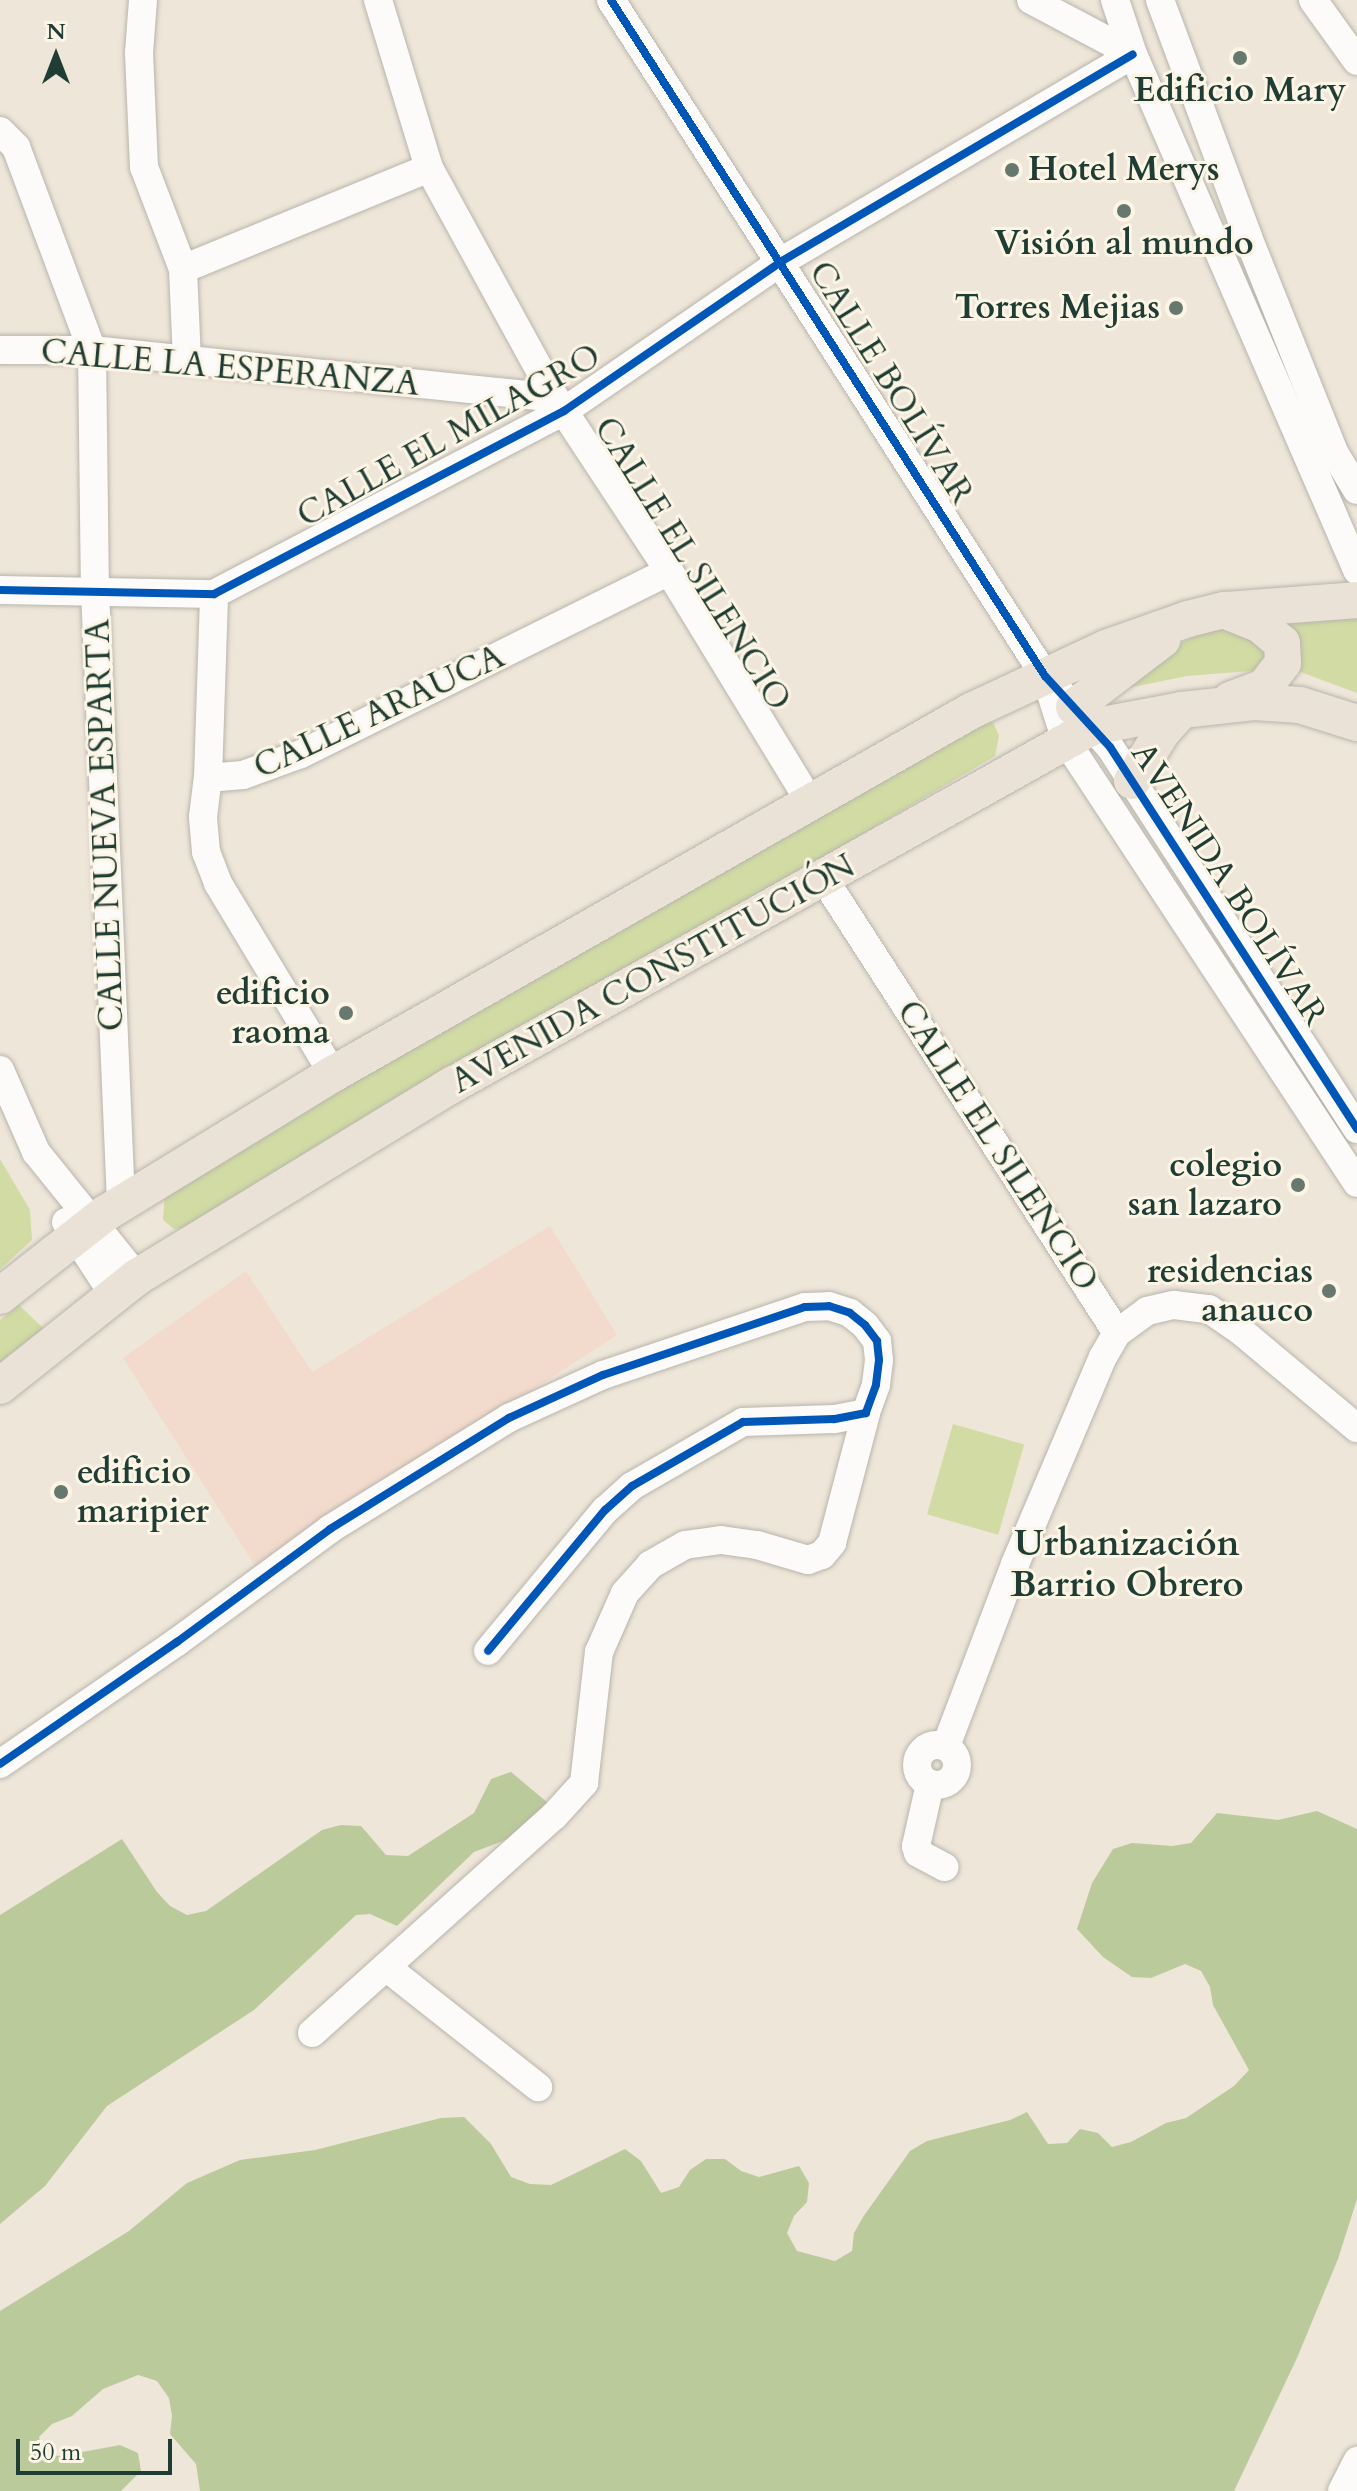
<!DOCTYPE html>
<html>
<head>
<meta charset="utf-8">
<style>
	body { margin:0 }
	#map { position:relative; width:1357px; height:2491px; overflow:hidden; background:#eee6d9; font-family:Cardo,serif }
	div>[style] { position:absolute }
	.built>* { inset:0; background:#f2dbcd }
	.green>* { inset:0; background:#d1dba3; transform-origin:0 0 }
	.forest>* { inset:0; background:#bbca9b }
	.roads { filter:drop-shadow(0 0 2px #b8b5ac) drop-shadow(0 0 2px #b8b5ac) }
	.minor>* { height:28px; margin:-14px; padding:0 14px; transform-origin:14px; border-radius:14px; background:#fcfbf9 }
	.minor>.ring { margin:-14px; padding:0; box-sizing:content-box; background:none; border:28px solid #fcfbf9; border-radius:50% }
	.major>* { height:36px; margin:-18px; padding:0 18px; transform-origin:18px; border-radius:18px; background:#eae2d6 }
	.cycleway>* { height:8px; margin:-4px; padding:0 4px; transform-origin:4px; border-radius:4px; background:#0057b8 }
	.dots>* { width:22px; height:22px; translate:-50% -50%; box-sizing:border-box; border:4px solid #fcf5e5; border-radius:50% }
	span { translate:-50% -50%; white-space:nowrap; text-align:center; line-height:1.15; -webkit-text-stroke:6px #fcf5e5; paint-order:stroke }
	.poi-label { font-size:34px; color:#1f3d34; font-weight:700 }
	.left { translate:0 -50%; text-align:left }
	.right { translate:-100% -50%; text-align:right }
	.street-label { font-size:34px; color:#1f3d34 }
	.neighbourhood-label { font-size:36px; color:#1f3d34; font-weight:700 }
	.north { position:absolute; left:16px; top:16px; width:80px; height:80px; -webkit-text-stroke:6px #fcf5e5; paint-order:stroke; rotate:0deg; font-size:22px; font-weight:700; line-height:32px; text-align:center; color:#1f3d34 }
	.north::after { content:''; display:block; margin:auto; width:28px; height:36px; background:#1f3d34; clip-path:polygon(50% 0,100% 100%,50% 72%,0 100%) }
	.scale { position:absolute; left:16px; top:2439px; width:156px; height:36px; box-sizing:border-box; border:4px solid #1f3d34; border-top:0; padding-left:10px; font-size:24px; line-height:28px; white-space:nowrap; color:#1f3d34; -webkit-text-stroke:6px #fcf5e5; paint-order:stroke }
</style>
</head>
<body>
<div id="map">
	<div class="built">
		<i style="clip-path:polygon(550px 1226px,617px 1335px,257px 1569px,123px 1358px,246px 1271px,312px 1372px)"></i>
	</div>
	<div class="green">
		<i style="clip-path:polygon(1357px 615px,1357px 693px,1298px 671px,1299px 645px,1290px 622px)"></i>
		<i style="clip-path:polygon(1242px 625px,1269px 647px,1263px 670px,1187px 676px,1103px 693px,1131px 670px,1202px 632px)"></i>
		<i style="clip-path:polygon(976px 714px,993px 722px,999px 736px,995px 756px,197px 1226px,174px 1229px,163px 1220px,165px 1191px)"></i>
		<i style="clip-path:polygon(0 1159px,30px 1210px,32px 1240px,0 1269px)"></i>
		<i style="clip-path:polygon(19px 1305px,47px 1332px,0 1368px,0 1320px)"></i>
		<i style="left:953px;top:1424px;width:74px;height:94px;rotate:16deg"></i>
	</div>
	<div class="forest">
		<i style="clip-path:polygon(511px 1772px,548px 1803px,521px 1834px,474px 1852px,397px 1926px,370px 1914px,356px 1915px,254px 2010px,107px 2106px,45px 2186px,0 2224px,0 1915px,122px 1839px,157px 1892px,170px 1906px,187px 1915px,206px 1911px,322px 1830px,341px 1825px,361px 1826px,386px 1855px,408px 1856px,474px 1813px,491px 1779px)"></i>
		<i style="clip-path:polygon(1317px 1811px,1357px 1829px,1357px 2199px,1338px 2259px,1297px 2358px,1234px 2491px,200px 2491px,196px 2464px,170px 2434px,172px 2416px,169px 2398px,157px 2381px,138px 2375px,103px 2389px,72px 2416px,52px 2424px,39px 2437px,43px 2455px,61px 2456px,120px 2445px,138px 2453px,141px 2471px,121px 2491px,0 2491px,0 2311px,129px 2231px,187px 2183px,240px 2160px,315px 2150px,441px 2118px,464px 2117px,491px 2144px,511px 2177px,530px 2184px,551px 2185px,625px 2149px,641px 2161px,661px 2193px,679px 2187px,690px 2170px,706px 2159px,725px 2159px,741px 2171px,759px 2177px,799px 2166px,809px 2183px,807px 2202px,794px 2216px,787px 2233px,797px 2251px,835px 2261px,852px 2251px,854px 2233px,863px 2217px,910px 2151px,927px 2141px,1010px 2120px,1027px 2112px,1048px 2144px,1067px 2143px,1080px 2129px,1098px 2133px,1112px 2147px,1131px 2142px,1166px 2123px,1186px 2118px,1234px 2086px,1249px 2070px,1213px 2005px,1210px 1987px,1201px 1971px,1185px 1964px,1151px 1978px,1132px 1977px,1103px 1957px,1077px 1929px,1092px 1883px,1113px 1849px,1132px 1843px,1172px 1846px,1191px 1843px,1217px 1813px,1278px 1820px)"></i>
	</div>
	<div class="roads">
		<div class="minor">
			<i style="left:143px;top:0;width:53px;rotate:94.3deg"></i>
			<i style="left:139px;top:53px;width:114px;rotate:87.5deg"></i>
			<i style="left:144px;top:167px;width:109px;rotate:69.1deg"></i>
			<i style="left:183px;top:269px;width:90px;rotate:87.5deg"></i>
			<i style="left:378px;top:0;width:176px;rotate:73.1deg"></i>
			<i style="left:429px;top:168px;width:262px;rotate:61.3deg"></i>
			<i style="left:555px;top:398px;width:207px;rotate:56.6deg"></i>
			<i style="left:669px;top:571px;width:273px;rotate:58.6deg"></i>
			<i style="left:611px;top:0;width:803px;rotate:57.3deg"></i>
			<i style="left:1045px;top:676px;width:96px;rotate:47.5deg"></i>
			<i style="left:1110px;top:747px;width:455px;rotate:57.1deg"></i>
			<i style="left:1031px;top:0;width:115px;rotate:27.9deg"></i>
			<i style="left:1115px;top:0;width:57px;rotate:71.6deg"></i>
			<i style="left:1133px;top:54px;width:563px;rotate:66.53deg"></i>
			<i style="left:1160px;top:0;width:253px;rotate:69.6deg"></i>
			<i style="left:1248px;top:237px;width:234px;rotate:68.2deg"></i>
			<i style="left:1335px;top:454px;width:42px;rotate:58.6deg"></i>
			<i style="left:1313px;top:0;width:75px;rotate:54.2deg"></i>
			<i style="left:0;top:131px;width:23px;rotate:45deg"></i>
			<i style="left:16px;top:147px;width:217px;rotate:69.5deg"></i>
			<i style="left:92px;top:350px;width:240px;rotate:89.3deg"></i>
			<i style="left:95px;top:590px;width:614px;rotate:87.57deg"></i>
			<i style="left:183px;top:269px;width:266px;rotate:-22.3deg"></i>
			<i style="left:0;top:350px;width:92px"></i>
			<i style="left:92px;top:350px;width:465px;rotate:5.9deg"></i>
			<i style="left:0;top:590px;width:214px;rotate:1.1deg"></i>
			<i style="left:214px;top:594px;width:395px;rotate:-27.6deg"></i>
			<i style="left:564px;top:411px;width:265px;rotate:-34.5deg"></i>
			<i style="left:782px;top:261px;width:407px;rotate:-30.5deg"></i>
			<i style="left:1048px;top:684px;width:60px;rotate:72.5deg"></i>
			<i style="left:1066px;top:741px;width:529px;rotate:56.64deg"></i>
			<i style="left:208px;top:778px;width:184px;rotate:-88.1deg"></i>
			<i style="left:824px;top:879px;width:540px;rotate:57.16deg"></i>
			<i style="left:0;top:1070px;width:90px;rotate:66.3deg"></i>
			<i style="left:36px;top:1152px;width:161px;rotate:51.1deg"></i>
			<i style="left:333px;top:1074px;width:223px;rotate:-121.1deg"></i>
			<i style="left:218px;top:883px;width:33px;rotate:-111deg"></i>
			<i style="left:206px;top:852px;width:35px;rotate:-95deg"></i>
			<i style="left:203px;top:817px;width:39px;rotate:-83deg"></i>
			<i style="left:208px;top:778px;width:35px;rotate:-5deg"></i>
			<i style="left:243px;top:775px;width:62px;rotate:-19.9deg"></i>
			<i style="left:301px;top:754px;width:411px;rotate:-26.4deg"></i>
			<i style="left:66px;top:1222px;width:87px;rotate:56.7deg"></i>
			<i class="ring" style="left:917px;top:1745px;width:12px;height:12px"></i>
			<i style="left:946px;top:1746px;width:195px;rotate:-69.2deg"></i>
			<i style="left:1015px;top:1564px;width:225px;rotate:-67deg"></i>
			<i style="left:1103px;top:1357px;width:28px;rotate:-60deg"></i>
			<i style="left:1117px;top:1333px;width:37px;rotate:-36deg"></i>
			<i style="left:1147px;top:1311px;width:28px;rotate:-13deg"></i>
			<i style="left:1174px;top:1305px;width:35px;rotate:7deg"></i>
			<i style="left:1209px;top:1309px;width:40px;rotate:34.9deg"></i>
			<i style="left:1242px;top:1332px;width:150px;rotate:39.9deg"></i>
			<i style="left:0;top:1764px;width:215px;rotate:-34.6deg"></i>
			<i style="left:177px;top:1642px;width:190px;rotate:-36.4deg"></i>
			<i style="left:330px;top:1529px;width:211px;rotate:-31.8deg"></i>
			<i style="left:509px;top:1418px;width:103px;rotate:-24.6deg"></i>
			<i style="left:603px;top:1375px;width:213px;rotate:-18.6deg"></i>
			<i style="left:805px;top:1307px;width:24px;rotate:-2deg"></i>
			<i style="left:829px;top:1306px;width:22px;rotate:18deg"></i>
			<i style="left:850px;top:1313px;width:19px;rotate:39deg"></i>
			<i style="left:865px;top:1325px;width:20px;rotate:53deg"></i>
			<i style="left:877px;top:1341px;width:19px;rotate:84deg"></i>
			<i style="left:879px;top:1360px;width:25px;rotate:97deg"></i>
			<i style="left:876px;top:1385px;width:30px;rotate:110deg"></i>
			<i style="left:866px;top:1413px;width:33px;rotate:169deg"></i>
			<i style="left:834px;top:1419px;width:91px;rotate:178.1deg"></i>
			<i style="left:743px;top:1422px;width:128px;rotate:150deg"></i>
			<i style="left:632px;top:1486px;width:36px;rotate:138deg"></i>
			<i style="left:605px;top:1510px;width:183px;rotate:129.7deg"></i>
			<i style="left:930px;top:1784px;width:64px;rotate:102.7deg"></i>
			<i style="left:916px;top:1846px;width:7px;rotate:74deg"></i>
			<i style="left:918px;top:1853px;width:30px;rotate:28deg"></i>
			<i style="left:386px;top:1967px;width:194px;rotate:38.3deg"></i>
			<i style="left:312px;top:2033px;width:325px;rotate:-41.9deg"></i>
			<i style="left:554px;top:1816px;width:45px;rotate:-47.7deg"></i>
			<i style="left:584px;top:1783px;width:132px;rotate:-83.5deg"></i>
			<i style="left:599px;top:1652px;width:64px;rotate:-66.2deg"></i>
			<i style="left:625px;top:1593px;width:38px;rotate:-48deg"></i>
			<i style="left:650px;top:1565px;width:40px;rotate:-29.7deg"></i>
			<i style="left:685px;top:1545px;width:36px;rotate:-8deg"></i>
			<i style="left:721px;top:1540px;width:36px;rotate:8deg"></i>
			<i style="left:757px;top:1545px;width:53px;rotate:16.4deg"></i>
			<i style="left:808px;top:1560px;width:15px;rotate:-20deg"></i>
			<i style="left:822px;top:1555px;width:16px;rotate:-50deg"></i>
			<i style="left:832px;top:1543px;width:134px;rotate:-75.3deg"></i>
			<i style="left:1342px;top:2491px;width:34px;rotate:-63deg"></i>
		</div>
		<div class="major">
			<i style="left:1226px;top:611px;width:35px;rotate:22deg"></i>
			<i style="left:1259px;top:624px;width:30px;rotate:40deg"></i>
			<i style="left:1282px;top:643px;width:20px;rotate:87deg"></i>
			<i style="left:1283px;top:663px;width:31px;rotate:128deg"></i>
			<i style="left:1264px;top:687px;width:36px;rotate:159deg"></i>
			<i style="left:1074px;top:707px;width:111px;rotate:-37.3deg"></i>
			<i style="left:1132px;top:781px;width:57px;rotate:-58.5deg"></i>
			<i style="left:1162px;top:732px;width:30px;rotate:-48deg"></i>
			<i style="left:0;top:1296px;width:135px;rotate:-38.1deg"></i>
			<i style="left:106px;top:1213px;width:266px;rotate:-31.5deg"></i>
			<i style="left:333px;top:1074px;width:734px;rotate:-29.64deg"></i>
			<i style="left:971px;top:711px;width:149px;rotate:-25deg"></i>
			<i style="left:1106px;top:648px;width:87px;rotate:-19.5deg"></i>
			<i style="left:1188px;top:619px;width:38px;rotate:-14deg"></i>
			<i style="left:1225px;top:610px;width:132px;rotate:-4.3deg"></i>
			<i style="left:0;top:1386px;width:175px;rotate:-38.5deg"></i>
			<i style="left:137px;top:1277px;width:369px;rotate:-31.4deg"></i>
			<i style="left:452px;top:1085px;width:733px;rotate:-29.22deg"></i>
			<i style="left:1092px;top:727px;width:92px;rotate:-10.7deg"></i>
			<i style="left:1182px;top:710px;width:72px;rotate:-6.3deg"></i>
			<i style="left:1254px;top:702px;width:46px;rotate:3.7deg"></i>
			<i style="left:1300px;top:705px;width:60px;rotate:17.5deg"></i>
		</div>
	</div>
	<div class="cycleway">
		<i style="left:611px;top:0;width:803px;rotate:57.3deg"></i>
		<i style="left:1045px;top:676px;width:96px;rotate:47.5deg"></i>
		<i style="left:1110px;top:747px;width:455px;rotate:57.1deg"></i>
		<i style="left:0;top:590px;width:214px;rotate:1.1deg"></i>
		<i style="left:214px;top:594px;width:395px;rotate:-27.6deg"></i>
		<i style="left:564px;top:411px;width:265px;rotate:-34.5deg"></i>
		<i style="left:782px;top:261px;width:407px;rotate:-30.5deg"></i>
		<i style="left:0;top:1764px;width:215px;rotate:-34.6deg"></i>
		<i style="left:177px;top:1642px;width:190px;rotate:-36.4deg"></i>
		<i style="left:330px;top:1529px;width:211px;rotate:-31.8deg"></i>
		<i style="left:509px;top:1418px;width:103px;rotate:-24.6deg"></i>
		<i style="left:603px;top:1375px;width:213px;rotate:-18.6deg"></i>
		<i style="left:805px;top:1307px;width:24px;rotate:-2deg"></i>
		<i style="left:829px;top:1306px;width:22px;rotate:18deg"></i>
		<i style="left:850px;top:1313px;width:19px;rotate:39deg"></i>
		<i style="left:865px;top:1325px;width:20px;rotate:53deg"></i>
		<i style="left:877px;top:1341px;width:19px;rotate:84deg"></i>
		<i style="left:879px;top:1360px;width:25px;rotate:97deg"></i>
		<i style="left:876px;top:1385px;width:30px;rotate:110deg"></i>
		<i style="left:866px;top:1413px;width:33px;rotate:169deg"></i>
		<i style="left:834px;top:1419px;width:91px;rotate:178.1deg"></i>
		<i style="left:743px;top:1422px;width:128px;rotate:150deg"></i>
		<i style="left:632px;top:1486px;width:36px;rotate:138deg"></i>
		<i style="left:605px;top:1510px;width:183px;rotate:129.7deg"></i>
	</div>
	<div class="dots">
		<i style="left:1240px;top:58px;background:#67786e"></i>
		<i style="left:1012px;top:170px;background:#67786e"></i>
		<i style="left:1124px;top:211px;background:#67786e"></i>
		<i style="left:1176px;top:308px;background:#67786e"></i>
		<i style="left:346px;top:1013px;background:#67786e"></i>
		<i style="left:1298px;top:1185px;background:#67786e"></i>
		<i style="left:1329px;top:1291px;background:#67786e"></i>
		<i style="left:61px;top:1492px;background:#67786e"></i>
	</div>
	<div class="poi-label">
		<span style="left:1240px;top:91px">Edificio Mary</span>
		<span class="left" style="left:1028px;top:170px">Hotel Merys</span>
		<span style="left:1124px;top:244px">Visión al mundo</span>
		<span class="right" style="left:1160px;top:308px">Torres Mejias</span>
		<span class="right" style="left:330px;top:1013px">edificio<br>raoma</span>
		<span class="right" style="left:1282px;top:1185px">colegio<br>san lazaro</span>
		<span class="right" style="left:1313px;top:1291px">residencias<br>anauco</span>
		<span class="left" style="left:77px;top:1492px">edificio<br>maripier</span>
	</div>
	<div class="street-label">
		<span style="left:230px;top:368px;rotate:5deg">CALLE LA ESPERANZA</span>
		<span style="left:891px;top:383px;rotate:58deg">CALLE BOLÍVAR</span>
		<span style="left:449px;top:436px;rotate:-29deg">CALLE EL MILAGRO</span>
		<span style="left:692px;top:564px;rotate:58deg">CALLE EL SILENCIO</span>
		<span style="left:379px;top:712px;rotate:-25deg">CALLE ARAUCA</span>
		<span style="left:105px;top:825px;rotate:-92deg">CALLE NUEVA ESPARTA</span>
		<span style="left:1229px;top:884px;rotate:57deg">AVENIDA BOLÍVAR</span>
		<span style="left:653px;top:974px;rotate:-29deg">AVENIDA CONSTITUCIÓN</span>
		<span style="left:997px;top:1146px;rotate:57deg">CALLE EL SILENCIO</span>
	</div>
	<div class="neighbourhood-label">
		<span style="left:1127px;top:1564px">Urbanización<br>Barrio Obrero</span>
	</div>
	<div class="north">N</div>
	<div class="scale">50 m</div>
</div>
</body>
</html>
